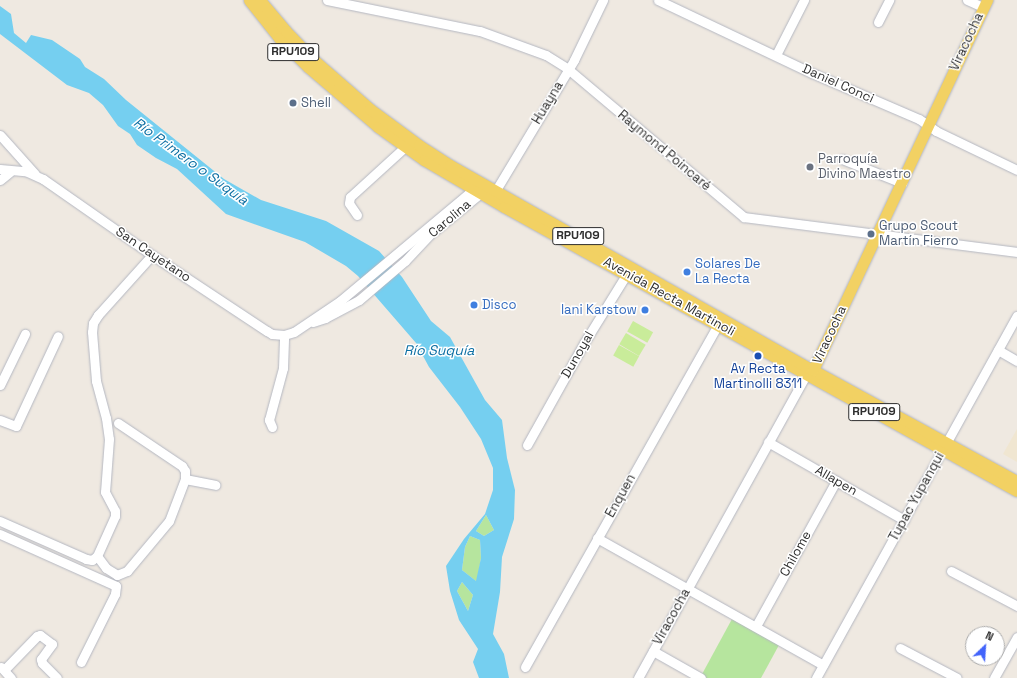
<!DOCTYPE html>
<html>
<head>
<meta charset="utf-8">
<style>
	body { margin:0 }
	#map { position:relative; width:1017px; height:678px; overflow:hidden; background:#efe9e1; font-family:"Space Grotesk",sans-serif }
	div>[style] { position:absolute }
	.education>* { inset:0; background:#f0e6d1 }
	.green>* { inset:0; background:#b6e59e }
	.pitch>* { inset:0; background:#c9ec9a; transform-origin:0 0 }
	.water>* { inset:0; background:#75cff0 }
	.roads { filter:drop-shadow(0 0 1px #b4b7c1) drop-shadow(0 0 1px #b4b7c1) }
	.minor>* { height:9px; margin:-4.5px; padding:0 4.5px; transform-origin:4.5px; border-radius:4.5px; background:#fff }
	.major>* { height:11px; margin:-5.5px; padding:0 5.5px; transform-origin:5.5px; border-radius:5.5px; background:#f2d163 }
	.dots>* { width:11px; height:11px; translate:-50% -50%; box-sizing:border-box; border:2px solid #fff; border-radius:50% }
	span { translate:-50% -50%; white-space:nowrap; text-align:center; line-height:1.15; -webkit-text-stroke:3px #fff; paint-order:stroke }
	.shield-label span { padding:1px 3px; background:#fff; border:1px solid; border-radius:3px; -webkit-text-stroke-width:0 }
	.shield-label { font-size:12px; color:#2e2e2e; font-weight:700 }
	.street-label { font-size:13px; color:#2e2e2e }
	.service-label { font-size:13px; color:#4e5e75 }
	.left { translate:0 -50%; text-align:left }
	.worship-label { font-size:13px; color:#5b616d }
	.shop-label { font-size:13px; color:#366cbe }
	.right { translate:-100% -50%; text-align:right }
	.transit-label { font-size:13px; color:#164399 }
	.water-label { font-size:14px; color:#0d6fa3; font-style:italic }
	.north { position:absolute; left:965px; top:626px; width:40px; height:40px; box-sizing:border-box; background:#fff; border:1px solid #ababab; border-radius:50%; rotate:25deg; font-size:11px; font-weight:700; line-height:16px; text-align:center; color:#2e2e2e }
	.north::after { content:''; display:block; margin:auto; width:14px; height:18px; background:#4264fb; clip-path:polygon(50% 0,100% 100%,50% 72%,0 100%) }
</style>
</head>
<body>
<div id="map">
	<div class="education">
		<i style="clip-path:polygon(1017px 429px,1017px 462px,1003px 454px)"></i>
	</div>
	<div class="green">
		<i style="clip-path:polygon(486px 515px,494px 530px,484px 536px,476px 531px)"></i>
		<i style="clip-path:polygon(470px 536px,480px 540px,481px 558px,477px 582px,462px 570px,465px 547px)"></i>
		<i style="clip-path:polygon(462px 582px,473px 595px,468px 611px,457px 591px)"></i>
		<i style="clip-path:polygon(732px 619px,779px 645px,761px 678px,705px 678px,701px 676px)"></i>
	</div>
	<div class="pitch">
		<i style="left:633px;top:321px;width:23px;height:12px;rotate:29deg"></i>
		<i style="left:626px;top:333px;width:23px;height:13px;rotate:31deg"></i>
		<i style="left:619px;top:345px;width:23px;height:12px;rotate:29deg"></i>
	</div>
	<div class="water">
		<i style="clip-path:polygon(evenodd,0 6px,11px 14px,14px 33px,26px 43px,31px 35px,52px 40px,80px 59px,85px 67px,104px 79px,126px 100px,224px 179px,261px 200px,326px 221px,379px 251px,402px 277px,431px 321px,450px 337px,485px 400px,502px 420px,507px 458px,515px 490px,514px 519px,502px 557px,500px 592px,493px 634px,504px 654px,509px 678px,479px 678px,473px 662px,478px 649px,459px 620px,450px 591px,446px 566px,464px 539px,485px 514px,493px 490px,493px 468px,481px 439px,460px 407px,429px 367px,416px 343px,358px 276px,346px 266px,305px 242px,226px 214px,177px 169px,156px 158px,137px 145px,130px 134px,118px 126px,103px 105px,89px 93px,67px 85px,0 34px,0 6px,486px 515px,494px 530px,484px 536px,476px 531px,486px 515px,0 6px,470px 536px,480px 540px,481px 558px,476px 581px,462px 570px,465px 547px,470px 536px,0 6px,462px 582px,473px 595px,468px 611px,457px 591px,462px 582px)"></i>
	</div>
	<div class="roads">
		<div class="minor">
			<i style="left:327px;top:0;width:156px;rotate:11.5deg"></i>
			<i style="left:480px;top:31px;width:70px;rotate:20deg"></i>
			<i style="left:546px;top:55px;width:26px;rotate:32deg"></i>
			<i style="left:568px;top:69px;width:230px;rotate:40.1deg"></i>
			<i style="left:744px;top:217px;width:275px;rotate:7.3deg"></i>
			<i style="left:658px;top:0;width:170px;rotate:25.4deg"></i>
			<i style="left:812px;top:73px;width:116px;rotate:23.3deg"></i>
			<i style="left:919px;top:119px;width:21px;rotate:35deg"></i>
			<i style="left:936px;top:131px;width:90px;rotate:25.7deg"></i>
			<i style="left:967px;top:0;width:17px;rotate:24deg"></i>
			<i style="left:878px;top:22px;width:25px;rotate:-63deg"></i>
			<i style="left:776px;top:55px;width:62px;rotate:-63deg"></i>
			<i style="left:0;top:135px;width:52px;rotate:48.1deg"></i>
			<i style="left:842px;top:159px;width:65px;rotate:21.8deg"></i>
			<i style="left:0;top:169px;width:25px;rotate:5deg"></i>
			<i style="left:25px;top:171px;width:20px;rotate:24deg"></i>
			<i style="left:43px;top:179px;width:133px;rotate:34.9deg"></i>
			<i style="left:152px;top:255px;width:138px;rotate:33.5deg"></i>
			<i style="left:267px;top:331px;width:6px;rotate:31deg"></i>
			<i style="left:272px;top:334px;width:12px;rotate:5deg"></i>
			<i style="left:284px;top:335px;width:10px;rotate:-17deg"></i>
			<i style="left:294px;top:332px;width:55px;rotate:-34deg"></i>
			<i style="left:340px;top:301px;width:175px;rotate:-39.9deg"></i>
			<i style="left:0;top:180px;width:13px;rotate:-39deg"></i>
			<i style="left:357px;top:215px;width:14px;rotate:-124deg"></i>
			<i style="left:349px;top:203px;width:6px;rotate:-81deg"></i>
			<i style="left:350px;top:197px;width:74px;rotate:-42.3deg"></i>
			<i style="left:152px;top:255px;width:81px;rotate:132deg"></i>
			<i style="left:98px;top:315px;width:9px;rotate:122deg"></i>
			<i style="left:93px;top:323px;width:9px;rotate:96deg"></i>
			<i style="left:92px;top:332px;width:49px;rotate:85.3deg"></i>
			<i style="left:96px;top:381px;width:38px;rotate:75deg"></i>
			<i style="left:106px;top:418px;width:21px;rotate:82deg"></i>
			<i style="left:109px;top:439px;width:53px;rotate:94.3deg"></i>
			<i style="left:105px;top:492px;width:21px;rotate:62deg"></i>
			<i style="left:115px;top:511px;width:5px;rotate:90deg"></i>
			<i style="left:115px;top:516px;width:44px;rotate:114.2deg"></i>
			<i style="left:97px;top:556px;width:15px;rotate:53deg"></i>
			<i style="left:106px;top:568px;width:13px;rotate:32deg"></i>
			<i style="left:117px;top:575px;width:11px;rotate:-22deg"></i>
			<i style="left:127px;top:571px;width:65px;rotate:-50deg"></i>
			<i style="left:169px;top:521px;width:45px;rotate:-69.1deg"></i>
			<i style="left:313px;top:322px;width:13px;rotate:-18deg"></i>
			<i style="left:325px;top:318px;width:38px;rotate:-28deg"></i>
			<i style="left:359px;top:300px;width:60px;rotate:-40.3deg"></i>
			<i style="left:405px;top:261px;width:34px;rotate:-47deg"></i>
			<i style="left:428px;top:236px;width:68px;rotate:-39.1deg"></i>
			<i style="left:481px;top:193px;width:8px;rotate:-23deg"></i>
			<i style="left:488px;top:190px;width:8px"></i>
			<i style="left:496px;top:190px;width:152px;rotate:-59deg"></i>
			<i style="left:574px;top:60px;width:67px;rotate:-64.2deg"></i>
			<i style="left:998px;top:350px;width:22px;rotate:30deg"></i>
			<i style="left:0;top:385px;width:57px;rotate:-63.9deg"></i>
			<i style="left:0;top:420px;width:17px;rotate:21deg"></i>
			<i style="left:16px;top:426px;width:99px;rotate:-65deg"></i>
			<i style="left:118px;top:423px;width:77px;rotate:33.9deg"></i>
			<i style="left:182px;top:466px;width:6px;rotate:59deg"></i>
			<i style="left:185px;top:471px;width:8px;rotate:90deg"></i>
			<i style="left:185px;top:479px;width:31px;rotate:11deg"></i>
			<i style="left:272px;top:427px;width:8px;rotate:-113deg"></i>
			<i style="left:269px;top:420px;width:54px;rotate:-74.9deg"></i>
			<i style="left:283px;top:368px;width:33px;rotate:-88deg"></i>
			<i style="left:768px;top:442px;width:157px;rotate:29.8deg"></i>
			<i style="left:527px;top:445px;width:117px;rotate:-60.8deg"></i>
			<i style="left:584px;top:343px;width:86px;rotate:-58.3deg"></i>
			<i style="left:0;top:521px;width:94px;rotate:23.8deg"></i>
			<i style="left:86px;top:559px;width:6px;rotate:9deg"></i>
			<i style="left:92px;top:560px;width:6px;rotate:-39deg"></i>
			<i style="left:0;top:534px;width:127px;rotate:24.1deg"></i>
			<i style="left:116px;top:586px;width:8px;rotate:97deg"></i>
			<i style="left:115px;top:594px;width:76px;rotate:116.6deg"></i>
			<i style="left:597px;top:538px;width:259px;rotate:29.3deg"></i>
			<i style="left:951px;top:571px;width:75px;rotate:27.9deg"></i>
			<i style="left:756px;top:626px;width:166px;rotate:-61.1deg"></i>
			<i style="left:900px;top:648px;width:64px;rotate:27.8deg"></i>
			<i style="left:653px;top:651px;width:55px;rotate:29.4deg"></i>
			<i style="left:1px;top:667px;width:15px;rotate:48deg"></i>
			<i style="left:525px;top:667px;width:393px;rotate:-60.6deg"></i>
			<i style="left:4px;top:670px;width:47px;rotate:-45.9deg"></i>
			<i style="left:37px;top:636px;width:3px;rotate:-18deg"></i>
			<i style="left:40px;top:635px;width:15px;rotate:37deg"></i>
			<i style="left:52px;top:644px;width:19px;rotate:126deg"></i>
			<i style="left:41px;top:659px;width:4px;rotate:76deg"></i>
			<i style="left:42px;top:663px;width:21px;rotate:45deg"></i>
			<i style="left:638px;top:678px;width:346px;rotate:-61deg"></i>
			<i style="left:806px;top:375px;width:8px;rotate:-40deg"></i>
			<i style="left:816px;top:678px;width:414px;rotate:-61deg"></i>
			<i style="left:994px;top:678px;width:47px;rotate:-60.7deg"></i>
		</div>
		<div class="major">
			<i style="left:249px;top:0;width:48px;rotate:51.7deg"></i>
			<i style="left:279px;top:38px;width:41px;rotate:45deg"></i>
			<i style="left:308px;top:67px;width:92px;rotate:40.6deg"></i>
			<i style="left:378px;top:127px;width:57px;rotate:35.7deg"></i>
			<i style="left:424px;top:160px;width:93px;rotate:30.4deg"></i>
			<i style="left:504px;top:207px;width:586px;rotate:28.97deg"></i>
			<i style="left:260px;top:0;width:40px;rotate:50deg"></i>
			<i style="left:286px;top:31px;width:42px;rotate:46deg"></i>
			<i style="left:315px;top:61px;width:73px;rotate:41.1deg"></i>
			<i style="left:370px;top:109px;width:61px;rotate:36.3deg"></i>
			<i style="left:419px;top:145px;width:37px;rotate:33deg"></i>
			<i style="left:450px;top:165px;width:417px;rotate:29.5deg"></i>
			<i style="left:813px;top:370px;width:232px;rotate:28.6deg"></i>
			<i style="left:813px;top:370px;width:409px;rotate:-64.8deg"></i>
		</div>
	</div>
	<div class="dots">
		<i style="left:293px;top:103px;background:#5c6f8a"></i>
		<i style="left:810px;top:167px;background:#6b7280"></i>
		<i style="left:871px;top:234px;background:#5c6f8a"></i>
		<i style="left:687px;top:272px;background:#3f7fe0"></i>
		<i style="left:474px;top:305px;background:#3f7fe0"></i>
		<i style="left:645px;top:310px;background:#3f7fe0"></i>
		<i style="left:758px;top:356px;background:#1a4fb4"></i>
	</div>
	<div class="shield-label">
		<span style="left:293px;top:52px">RPU109</span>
		<span style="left:578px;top:236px">RPU109</span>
		<span style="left:874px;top:412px">RPU109</span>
	</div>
	<div class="street-label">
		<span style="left:967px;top:42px;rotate:-65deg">Viracocha</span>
		<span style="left:838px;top:84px;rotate:24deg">Daniel Conci</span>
		<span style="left:548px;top:103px;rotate:-59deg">Huayna</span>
		<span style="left:664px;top:151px;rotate:40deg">Raymond Poincaré</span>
		<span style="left:450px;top:219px;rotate:-40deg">Carolina</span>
		<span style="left:153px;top:255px;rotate:34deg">San Cayetano</span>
		<span style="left:669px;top:297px;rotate:29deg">Avenida Recta Martinoli</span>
		<span style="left:830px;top:335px;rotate:-65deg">Viracocha</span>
		<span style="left:578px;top:355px;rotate:-60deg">Dunoyal</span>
		<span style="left:836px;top:481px;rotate:30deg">Allapen</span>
		<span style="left:621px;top:496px;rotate:-61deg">Enquen</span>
		<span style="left:917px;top:497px;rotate:-61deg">Tupac Yupanqui</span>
		<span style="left:796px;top:554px;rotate:-61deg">Chilome</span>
		<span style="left:672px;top:617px;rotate:-61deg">Viracocha</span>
	</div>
	<div class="service-label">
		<span class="left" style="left:301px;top:103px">Shell</span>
		<span class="left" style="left:879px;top:234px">Grupo Scout<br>Martín Fierro</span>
	</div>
	<div class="worship-label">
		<span class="left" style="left:818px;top:167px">Parroquía<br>Divino Maestro</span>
	</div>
	<div class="shop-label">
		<span class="left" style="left:695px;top:272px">Solares De<br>La Recta</span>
		<span class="left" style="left:482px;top:305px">Disco</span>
		<span class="right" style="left:637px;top:310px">Iani Karstow</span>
	</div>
	<div class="transit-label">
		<span style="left:758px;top:377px">Av Recta<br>Martinolli 8311</span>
	</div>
	<div class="water-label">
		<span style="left:191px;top:161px;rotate:36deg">Río Primero o Suquía</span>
		<span style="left:439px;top:350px">Río Suquía</span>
	</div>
	<div class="north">N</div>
</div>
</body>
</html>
